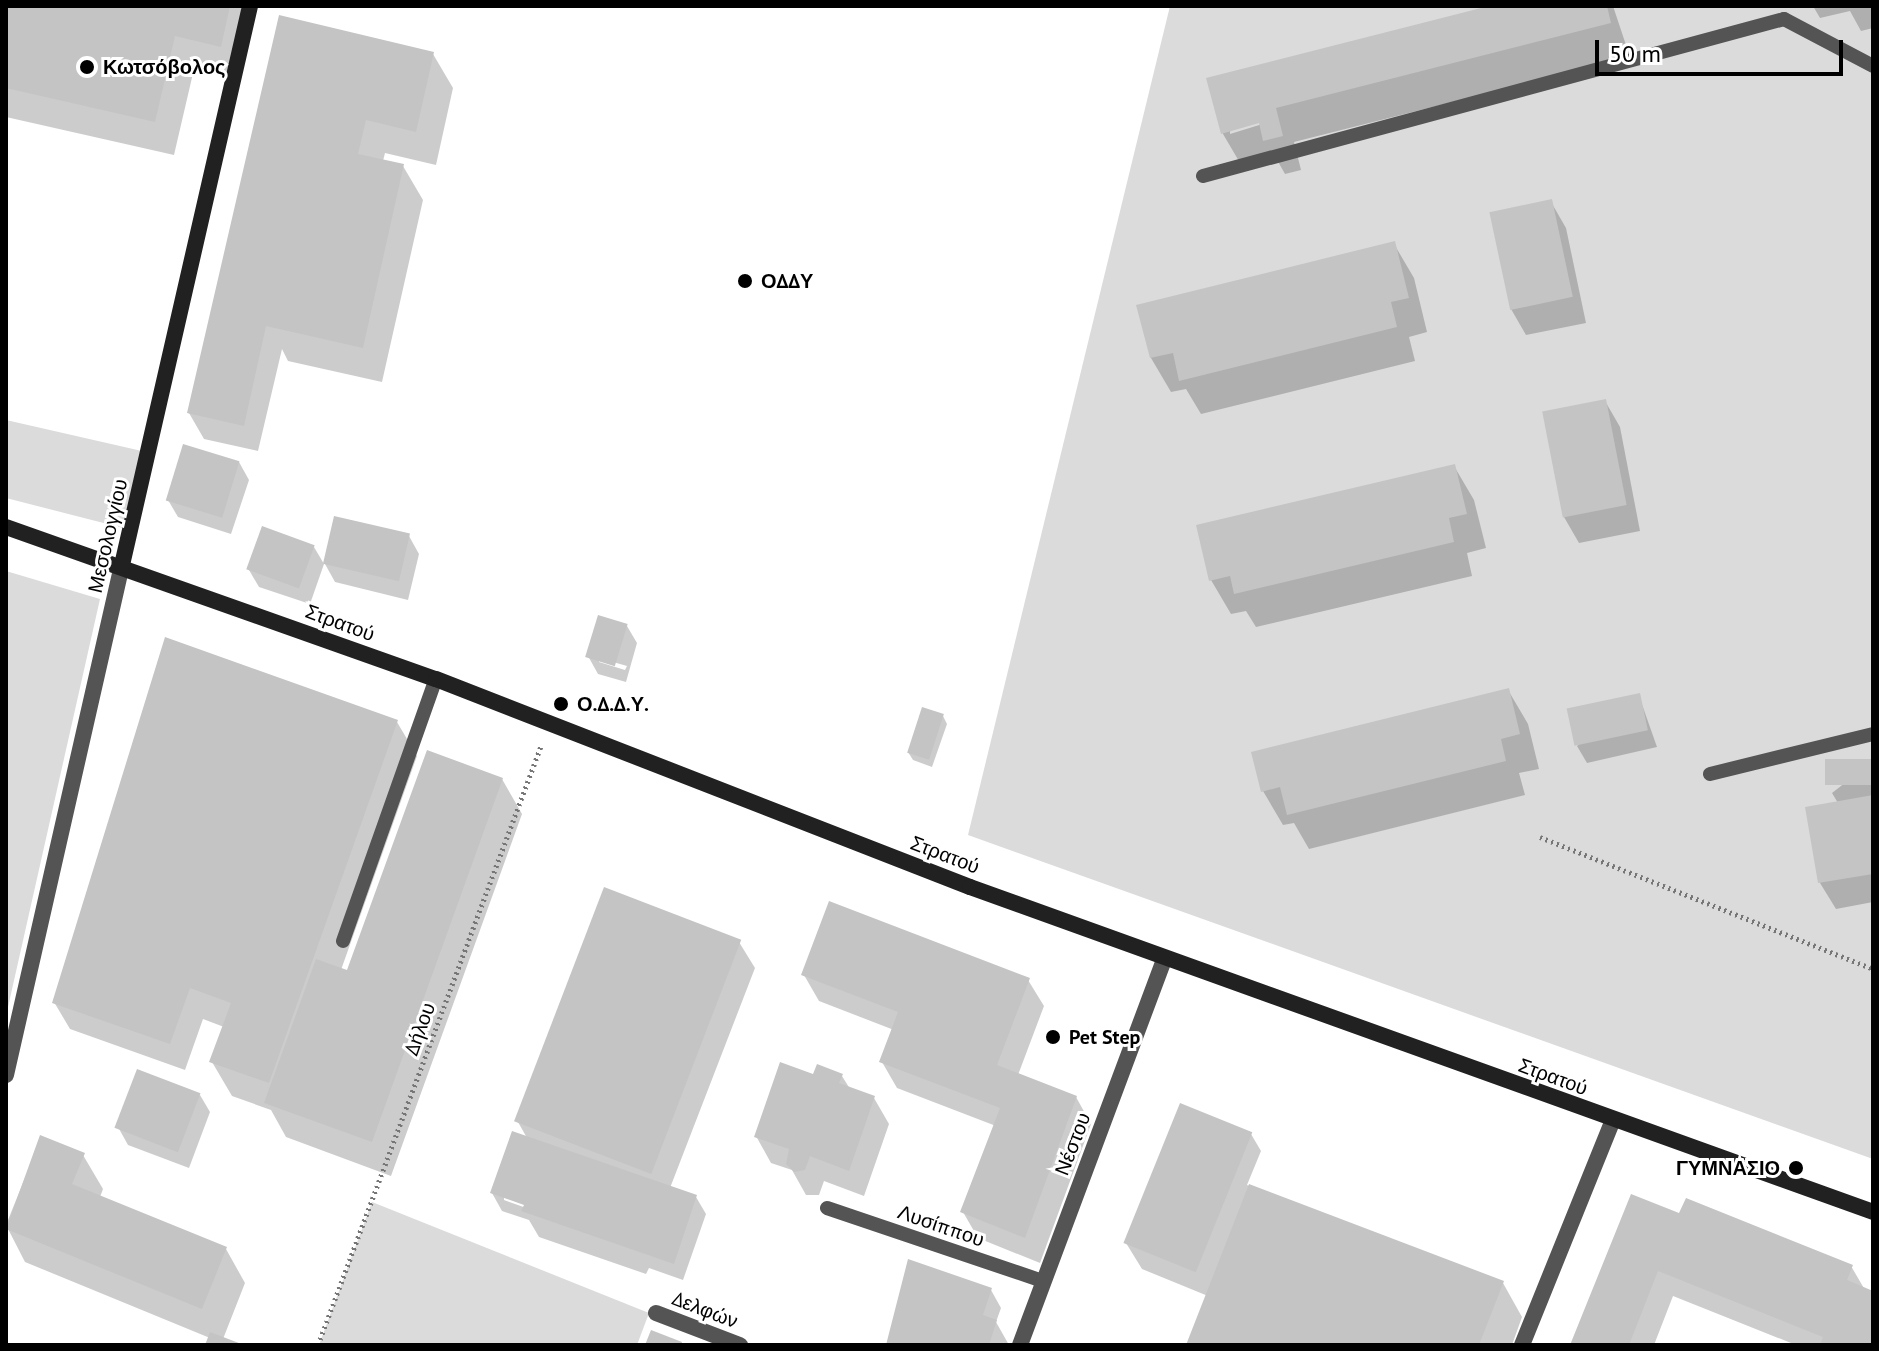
<!DOCTYPE html>
<html>
<head>
<meta charset="utf-8">
<style>
	body { margin:0 }
	#map { position:relative; width:1879px; height:1351px; overflow:hidden; background:#fff; font-family:"PT Sans",sans-serif }
	div>[style] { position:absolute }
	.green>* { inset:0; background:#dbdbdb }
	.shadow>* { inset:0; background:#0003 }
	.building>* { inset:0; background:#c4c4c4; transform-origin:0 0 }
	.path>* { height:5px; margin-top:-2.5px; transform-origin:0; background:repeating-linear-gradient(90deg,#767676 0 2px,transparent 0 6px) }
	.lane>* { height:14px; margin:-7px; padding:0 7px; transform-origin:7px; border-radius:7px; background:#545454 }
	.street>* { height:16px; margin:-8px; padding:0 8px; transform-origin:8px; border-radius:8px; background:#545454 }
	.secondary>* { height:16px; margin:-8px; padding:0 8px; transform-origin:8px; border-radius:8px; background:#212121 }
	.dots>* { width:22px; height:22px; translate:-50% -50%; box-sizing:border-box; border:4px solid #fff; border-radius:50% }
	span { translate:-50% -50%; white-space:nowrap; text-align:center; line-height:1.15; -webkit-text-stroke:6px #fff; paint-order:stroke }
	.poi-label { font-size:20px; color:#000; font-weight:700 }
	.left { translate:0 -50%; text-align:left }
	.right { translate:-100% -50%; text-align:right }
	.street-label { font-size:20px; color:#000 }
	.frame { position:absolute; inset:0; border:8px solid #000; pointer-events:none }
	.scale { position:absolute; left:1595px; top:40px; width:248px; height:36px; box-sizing:border-box; border:4px solid #000; border-top:0; padding-left:10px; font-size:24px; line-height:28px; white-space:nowrap; color:#000; -webkit-text-stroke:6px #fff; paint-order:stroke }
</style>
</head>
<body>
<div id="map">
	<div class="green">
		<i style="clip-path:polygon(1170px 6px,1873px 6px,1873px 1159px,968px 835px)"></i>
		<i style="clip-path:polygon(6px 420px,155px 454px,123px 528px,6px 498px)"></i>
		<i style="clip-path:polygon(6px 571px,100px 599px,6px 1016px)"></i>
		<i style="clip-path:polygon(372px 1202px,649px 1313px,637px 1345px,319px 1345px)"></i>
	</div>
	<div class="shadow">
		<i style="clip-path:polygon(6px 6px,257px 6px,240px 80px,194px 69px,174px 155px,6px 117px)"></i>
		<i style="clip-path:polygon(evenodd,1498px 6px,1613px 6px,1630px 57px,1294px 142px,1301px 170px,1285px 174px,1276px 158px,1243px 168px,1223px 134px,1209px 79px,1498px 6px,1268px 119px,1269px 122px,1230px 134px,1230px 130px,1268px 119px)"></i>
		<i style="clip-path:polygon(1813px 6px,1873px 6px,1873px 28px,1861px 31px,1850px 11px,1820px 18px)"></i>
		<i style="clip-path:polygon(280px 17px,433px 54px,453px 88px,436px 165px,385px 153px,383px 161px,403px 166px,423px 200px,382px 382px,288px 361px,282px 349px,258px 451px,204px 439px,189px 413px)"></i>
		<i style="clip-path:polygon(1551px 202px,1566px 228px,1586px 323px,1526px 335px,1511px 309px)"></i>
		<i style="clip-path:polygon(1394px 244px,1414px 278px,1427px 332px,1409px 337px,1415px 361px,1201px 414px,1186px 389px,1171px 392px,1151px 358px,1139px 307px)"></i>
		<i style="clip-path:polygon(1605px 401px,1620px 427px,1640px 531px,1579px 543px,1564px 517px,1545px 413px)"></i>
		<i style="clip-path:polygon(239px 462px,249px 480px,231px 534px,178px 517px,168px 500px)"></i>
		<i style="clip-path:polygon(1454px 466px,1474px 500px,1486px 548px,1467px 553px,1472px 576px,1256px 627px,1246px 611px,1231px 614px,1211px 580px)"></i>
		<i style="clip-path:polygon(409px 536px,419px 554px,408px 600px,335px 582px,325px 564px)"></i>
		<i style="clip-path:polygon(314px 547px,324px 564px,310px 604px,259px 587px,249px 570px)"></i>
		<i style="clip-path:polygon(evenodd,627px 626px,637px 643px,626px 682px,598px 674px,588px 656px,627px 626px,599px 658px,627px 666px,625px 670px,599px 662px,599px 658px)"></i>
		<i style="clip-path:polygon(1508px 690px,1528px 724px,1539px 769px,1519px 773px,1525px 795px,1309px 849px,1294px 823px,1283px 825px,1263px 791px)"></i>
		<i style="clip-path:polygon(1639px 696px,1657px 747px,1587px 763px,1577px 746px)"></i>
		<i style="clip-path:polygon(943px 716px,947px 724px,932px 767px,913px 760px,908px 752px)"></i>
		<i style="clip-path:polygon(397px 722px,417px 756px,341px 970px,348px 972px,502px 779px,522px 814px,391px 1176px,286px 1137px,271px 1110px,232px 1096px,212px 1062px,224px 1027px,203px 1019px,185px 1070px,70px 1029px,54px 1002px)"></i>
		<i style="clip-path:polygon(1873px 761px,1873px 902px,1836px 909px,1820px 883px,1838px 803px,1832px 793px)"></i>
		<i style="clip-path:polygon(evenodd,739px 942px,755px 968px,670px 1188px,696px 1197px,706px 1214px,683px 1280px,649px 1268px,646px 1274px,539px 1237px,529px 1220px,502px 1211px,492px 1193px,527px 1138px,518px 1122px,739px 942px,504px 1196px,533px 1207px,532px 1210px,504px 1200px,504px 1196px)"></i>
		<i style="clip-path:polygon(804px 975px,1028px 980px,1044px 1006px,1018px 1075px,1076px 1097px,1091px 1124px,1040px 1263px,978px 1238px,963px 1212px,996px 1126px,897px 1088px,882px 1062px,894px 1030px,819px 1001px)"></i>
		<i style="clip-path:polygon(842px 1076px,850px 1089px,874px 1098px,889px 1124px,864px 1196px,824px 1181px,819px 1195px,806px 1195px,792px 1170px,771px 1163px,756px 1136px,815px 1077px)"></i>
		<i style="clip-path:polygon(200px 1095px,210px 1112px,189px 1168px,128px 1145px,118px 1127px)"></i>
		<i style="clip-path:polygon(1251px 1134px,1261px 1151px,1247px 1185px,1503px 1283px,1522px 1317px,1512px 1345px,1189px 1345px,1208px 1296px,1142px 1269px,1126px 1243px)"></i>
		<i style="clip-path:polygon(41px 1138px,83px 1155px,103px 1189px,100px 1197px,226px 1249px,245px 1283px,223px 1339px,239px 1345px,207px 1345px,210px 1338px,25px 1262px,6px 1225px)"></i>
		<i style="clip-path:polygon(1681px 1216px,1851px 1266px,1865px 1290px,1873px 1293px,1873px 1345px,1796px 1345px,1673px 1296px,1654px 1345px,1573px 1345px)"></i>
		<i style="clip-path:polygon(991px 1290px,1001px 1308px,996px 1322px,1009px 1345px,888px 1345px)"></i>
	</div>
	<div class="building">
		<i style="clip-path:polygon(6px 6px,230px 6px,221px 47px,175px 36px,155px 122px,6px 88px)"></i>
		<i style="clip-path:polygon(1489px 6px,1607px 6px,1611px 23px,1276px 108px,1283px 136px,1263px 141px,1259px 123px,1221px 134px,1206px 78px)"></i>
		<i style="clip-path:polygon(279px 15px,434px 52px,416px 132px,366px 120px,358px 154px,404px 164px,363px 348px,266px 326px,244px 426px,187px 413px)"></i>
		<i style="left:1552px;top:199px;width:100px;height:64px;rotate:78deg"></i>
		<i style="clip-path:polygon(1395px 241px,1409px 298px,1391px 302px,1397px 327px,1179px 381px,1173px 353px,1150px 358px,1136px 305px)"></i>
		<i style="left:1606px;top:399px;width:108px;height:65px;rotate:79deg"></i>
		<i style="left:183px;top:444px;width:59px;height:59px;rotate:17deg"></i>
		<i style="clip-path:polygon(1455px 464px,1467px 514px,1449px 518px,1454px 542px,1234px 594px,1230px 576px,1209px 581px,1196px 525px)"></i>
		<i style="left:334px;top:516px;width:78px;height:49px;rotate:13deg"></i>
		<i style="left:262px;top:526px;width:56px;height:46px;rotate:20deg"></i>
		<i style="left:598px;top:615px;width:31px;height:44px;rotate:17deg"></i>
		<i style="clip-path:polygon(165px 637px,398px 720px,269px 1083px,209px 1062px,231px 1003px,190px 988px,170px 1044px,52px 1003px)"></i>
		<i style="clip-path:polygon(1509px 688px,1520px 734px,1501px 739px,1506px 761px,1287px 815px,1280px 787px,1261px 792px,1251px 752px)"></i>
		<i style="left:1640px;top:693px;width:38px;height:75px;rotate:78deg"></i>
		<i style="left:922px;top:707px;width:23px;height:48px;rotate:18deg"></i>
		<i style="clip-path:polygon(427px 750px,503px 778px,372px 1142px,264px 1103px,316px 959px,347px 970px)"></i>
		<i style="left:1873px;top:759px;width:26px;height:48px;rotate:90deg"></i>
		<i style="clip-path:polygon(1873px 795px,1873px 874px,1818px 883px,1805px 807px)"></i>
		<i style="left:604px;top:887px;width:147px;height:251px;rotate:21deg"></i>
		<i style="clip-path:polygon(829px 901px,1030px 978px,997px 1065px,1077px 1096px,1025px 1238px,960px 1212px,1000px 1108px,879px 1062px,898px 1012px,801px 975px)"></i>
		<i style="clip-path:polygon(780px 1062px,813px 1074px,817px 1064px,843px 1074px,839px 1083px,875px 1096px,849px 1171px,810px 1156px,805px 1170px,794px 1172px,786px 1164px,789px 1149px,754px 1137px)"></i>
		<i style="left:137px;top:1069px;width:68px;height:63px;rotate:21deg"></i>
		<i style="left:1180px;top:1103px;width:78px;height:151px;rotate:22deg"></i>
		<i style="clip-path:polygon(512px 1131px,697px 1195px,674px 1264px,521px 1211px,524px 1205px,490px 1193px)"></i>
		<i style="clip-path:polygon(40px 1135px,85px 1153px,72px 1184px,227px 1247px,202px 1309px,6px 1229px)"></i>
		<i style="clip-path:polygon(1249px 1184px,1504px 1281px,1479px 1345px,1186px 1345px)"></i>
		<i style="clip-path:polygon(1631px 1194px,1679px 1213px,1686px 1198px,1853px 1265px,1847px 1280px,1873px 1291px,1873px 1345px,1820px 1345px,1823px 1337px,1658px 1271px,1629px 1345px,1570px 1345px)"></i>
		<i style="clip-path:polygon(908px 1259px,992px 1288px,983px 1315px,997px 1320px,989px 1345px,886px 1345px)"></i>
		<i style="clip-path:polygon(651px 1330px,682px 1342px,681px 1345px,645px 1345px)"></i>
		<i style="clip-path:polygon(210px 1332px,244px 1345px,205px 1345px)"></i>
	</div>
	<div class="path">
		<i style="left:1540px;top:837px;width:358px;rotate:21.6deg"></i>
		<i style="left:318px;top:1345px;width:639px;rotate:-69.58deg"></i>
	</div>
	<div class="lane">
		<i style="left:1203px;top:176px;width:602px;rotate:-15.12deg"></i>
		<i style="left:1784px;top:19px;width:101px;rotate:27.8deg"></i>
		<i style="left:1710px;top:774px;width:168px;rotate:-13.8deg"></i>
		<i style="left:343px;top:941px;width:278px;rotate:-70.5deg"></i>
		<i style="left:827px;top:1208px;width:228px;rotate:18.7deg"></i>
	</div>
	<div class="street">
		<i style="left:6px;top:1075px;width:523px;rotate:-77.19deg"></i>
		<i style="left:656px;top:1313px;width:90px;rotate:20.9deg"></i>
		<i style="left:1020px;top:1345px;width:413px;rotate:-69.5deg"></i>
		<i style="left:1522px;top:1345px;width:243px;rotate:-68deg"></i>
	</div>
	<div class="secondary">
		<i style="left:6px;top:527px;width:456px;rotate:19.5deg"></i>
		<i style="left:436px;top:679px;width:573px;rotate:21.28deg"></i>
		<i style="left:970px;top:887px;width:960px;rotate:19.79deg"></i>
		<i style="left:122px;top:565px;width:573px;rotate:-77.1deg"></i>
	</div>
	<div class="dots">
		<i style="left:87px;top:67px;background:#000"></i>
		<i style="left:745px;top:281px;background:#000"></i>
		<i style="left:561px;top:704px;background:#000"></i>
		<i style="left:1053px;top:1037px;background:#000"></i>
		<i style="left:1796px;top:1168px;background:#000"></i>
	</div>
	<div class="poi-label">
		<span class="left" style="left:103px;top:67px">Κωτσόβολος</span>
		<span class="left" style="left:761px;top:281px">ΟΔΔΥ</span>
		<span class="left" style="left:577px;top:704px">Ο.Δ.Δ.Υ.</span>
		<span class="left" style="left:1069px;top:1037px">Pet Step</span>
		<span class="right" style="left:1780px;top:1168px">ΓΥΜΝΑΣΙΟ</span>
	</div>
	<div class="street-label">
		<span style="left:108px;top:536px;rotate:-77deg">Μεσολογγίου</span>
		<span style="left:340px;top:623px;rotate:20deg">Στρατού</span>
		<span style="left:945px;top:855px;rotate:21deg">Στρατού</span>
		<span style="left:420px;top:1029px;rotate:-70deg">Δήλου</span>
		<span style="left:1553px;top:1077px;rotate:20deg">Στρατού</span>
		<span style="left:1073px;top:1144px;rotate:-69deg">Νέστου</span>
		<span style="left:941px;top:1226px;rotate:19deg">Λυσίππου</span>
		<span style="left:705px;top:1310px;rotate:21deg">Δελφών</span>
	</div>
	<div class="frame"></div>
	<div class="scale">50 m</div>
</div>
</body>
</html>
